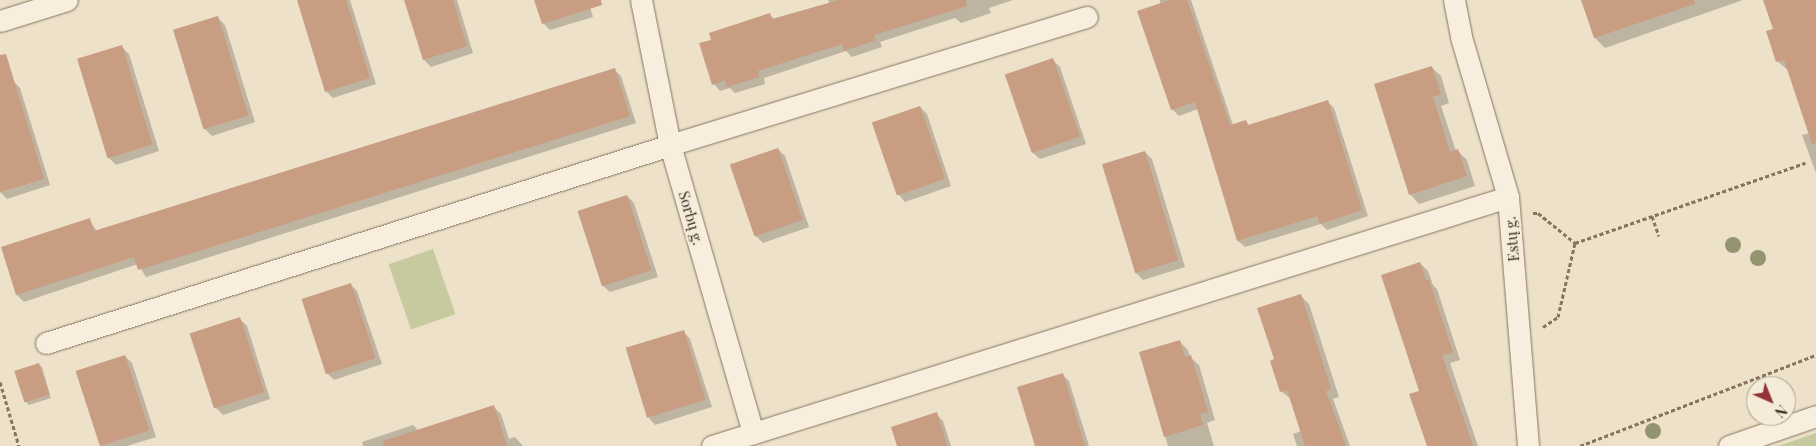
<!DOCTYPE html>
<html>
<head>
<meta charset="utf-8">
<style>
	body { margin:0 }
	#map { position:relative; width:1816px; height:446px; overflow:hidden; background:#ede1ca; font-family:"Playfair Display",serif }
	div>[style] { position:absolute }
	.green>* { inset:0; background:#c7ca9e; transform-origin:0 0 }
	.shadow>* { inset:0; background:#0003 }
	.building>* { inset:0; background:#c89d82; transform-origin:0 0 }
	.path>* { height:3px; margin-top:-1.5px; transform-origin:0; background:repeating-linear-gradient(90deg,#88735f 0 4px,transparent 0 6.5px) }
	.roads { filter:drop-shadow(0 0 1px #88735f) drop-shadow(0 0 1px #88735f) }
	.minor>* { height:21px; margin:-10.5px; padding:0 10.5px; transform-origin:10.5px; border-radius:10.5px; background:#f7eedd }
	.trees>* { width:16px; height:16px; margin:-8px; border-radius:50%; background:#949471 }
	span { translate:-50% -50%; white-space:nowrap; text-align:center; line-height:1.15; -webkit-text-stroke:4.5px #f4ebd9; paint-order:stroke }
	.street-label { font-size:15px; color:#3a2c22 }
	.north { position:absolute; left:1746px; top:376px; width:50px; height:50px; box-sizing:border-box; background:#f4ebd9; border:1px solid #aa9f90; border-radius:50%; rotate:136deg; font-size:14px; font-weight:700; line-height:20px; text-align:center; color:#3a2c22 }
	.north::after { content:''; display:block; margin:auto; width:18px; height:22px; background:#943237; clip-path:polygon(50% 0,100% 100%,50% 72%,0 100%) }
</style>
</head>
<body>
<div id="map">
	<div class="green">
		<i style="left:433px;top:249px;width:69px;height:47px;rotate:71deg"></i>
		<i style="clip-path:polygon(1816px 433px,1816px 446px,1778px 446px)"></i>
	</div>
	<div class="shadow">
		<i style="clip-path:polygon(298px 0,350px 0,376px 84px,333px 98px,326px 91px)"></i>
		<i style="clip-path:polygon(405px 0,457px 0,473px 53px,431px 67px,424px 60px)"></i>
		<i style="clip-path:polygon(536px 0,588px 0,593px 17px,550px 30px,543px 23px)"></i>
		<i style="clip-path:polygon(828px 0,1013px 0,989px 8px,991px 13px,961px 23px,955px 18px,917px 30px,880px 42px,882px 47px,852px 57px,846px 51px,764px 78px,765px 84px,735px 93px,730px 88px,720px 91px,714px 84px,713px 40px,770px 15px,775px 20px,830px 4px)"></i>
		<i style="clip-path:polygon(1160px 0,1191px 0,1233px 125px,1246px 122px,1250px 126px,1328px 102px,1334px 108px,1368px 216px,1327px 230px,1321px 224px,1245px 247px,1238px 241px,1198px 109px,1179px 116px,1172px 109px)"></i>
		<i style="clip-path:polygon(1582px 0,1743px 0,1605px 48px,1595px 38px)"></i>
		<i style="clip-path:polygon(1765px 0,1816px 0,1816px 173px,1802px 135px,1810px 133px,1789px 71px,1777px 61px,1775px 30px)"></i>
		<i style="clip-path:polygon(218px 18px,225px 25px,255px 122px,212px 136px,205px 129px)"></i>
		<i style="clip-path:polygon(122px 47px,129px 54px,159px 151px,116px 165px,109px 158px,79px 61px)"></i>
		<i style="clip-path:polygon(1053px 60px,1060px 67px,1086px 144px,1040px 159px,1033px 153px,1007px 76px)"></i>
		<i style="clip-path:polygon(1431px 67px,1441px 76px,1449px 103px,1441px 106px,1456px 151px,1458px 151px,1467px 160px,1475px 186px,1419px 204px,1410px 194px)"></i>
		<i style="clip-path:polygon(614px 69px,621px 76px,636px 123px,146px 277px,138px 264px,24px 302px,17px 295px,2px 248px,89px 220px,97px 231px)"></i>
		<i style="clip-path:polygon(13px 81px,20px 88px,50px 185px,7px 199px,0 192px,0 85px)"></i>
		<i style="clip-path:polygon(920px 107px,927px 114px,951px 186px,905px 202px,899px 195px)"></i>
		<i style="clip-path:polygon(778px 149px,785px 156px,809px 227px,763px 243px,756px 236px)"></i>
		<i style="clip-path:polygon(1145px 152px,1152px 159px,1185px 267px,1143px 280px,1136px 273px)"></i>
		<i style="clip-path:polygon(627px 196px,634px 203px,658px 277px,610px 292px,603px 286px)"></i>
		<i style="clip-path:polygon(1420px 263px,1428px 271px,1433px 285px,1437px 289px,1460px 360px,1450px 363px,1478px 446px,1428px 446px,1421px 392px)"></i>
		<i style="clip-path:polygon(350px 284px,357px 291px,382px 364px,334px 380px,327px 373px)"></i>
		<i style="clip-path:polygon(1301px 296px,1309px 304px,1339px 397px,1333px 399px,1350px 446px,1297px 446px,1293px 434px,1301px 431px,1291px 399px,1281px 391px,1276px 360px)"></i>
		<i style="clip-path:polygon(240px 319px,247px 326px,270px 399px,223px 415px,216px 408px)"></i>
		<i style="clip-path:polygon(684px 332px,690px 339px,712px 407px,655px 425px,649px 418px)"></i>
		<i style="clip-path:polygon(1180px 342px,1188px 350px,1190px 357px,1199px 365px,1215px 420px,1207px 423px,1214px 446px,1168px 446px,1141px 353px)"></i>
		<i style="clip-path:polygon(125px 356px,132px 363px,156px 437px,127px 446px,102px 446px)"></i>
		<i style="clip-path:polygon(38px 364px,42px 367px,51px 398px,29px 405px,25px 401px)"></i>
		<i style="clip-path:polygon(1062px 374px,1069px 381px,1089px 446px,1036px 446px)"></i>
		<i style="clip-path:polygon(494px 407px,501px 414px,509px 439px,515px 437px,523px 446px,363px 446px,362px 442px,413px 425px,419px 431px)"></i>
		<i style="clip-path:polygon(936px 414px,943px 421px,951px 446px,898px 446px)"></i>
	</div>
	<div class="building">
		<i style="clip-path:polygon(297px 0,346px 0,370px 78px,325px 92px)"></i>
		<i style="clip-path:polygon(404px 0,453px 0,467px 46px,423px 60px)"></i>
		<i style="clip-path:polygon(534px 0,601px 0,602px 5px,542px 24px)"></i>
		<i style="clip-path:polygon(839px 0,966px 0,967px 6px,874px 35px,876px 40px,844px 51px,842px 44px,758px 71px,759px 77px,727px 87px,725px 80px,712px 85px,699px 43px,711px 40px,709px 33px,770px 13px,772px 19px)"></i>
		<i style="clip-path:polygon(1170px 0,1187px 0,1230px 125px,1246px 120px,1248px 125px,1328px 100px,1362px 210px,1320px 224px,1317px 216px,1237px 241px,1195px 102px,1171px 110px,1137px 11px)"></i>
		<i style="clip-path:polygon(1581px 0,1694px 0,1695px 4px,1594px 38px)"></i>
		<i style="clip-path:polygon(1763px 0,1816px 0,1816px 143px,1812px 144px,1784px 60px,1776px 62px,1766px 31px,1773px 29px)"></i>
		<i style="left:218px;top:16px;width:104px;height:47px;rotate:73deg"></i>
		<i style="left:122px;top:45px;width:104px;height:47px;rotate:73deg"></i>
		<i style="clip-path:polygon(6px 54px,44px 179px,0 192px,0 55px)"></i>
		<i style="left:1053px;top:58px;width:83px;height:51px;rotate:71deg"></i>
		<i style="clip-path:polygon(1432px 66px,1441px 94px,1433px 97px,1450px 152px,1458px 149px,1467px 176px,1409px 195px,1374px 84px)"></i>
		<i style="clip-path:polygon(615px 68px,630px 116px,138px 270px,134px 257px,16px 295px,1px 247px,90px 218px,94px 231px)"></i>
		<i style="left:920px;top:106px;width:77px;height:51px;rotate:71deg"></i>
		<i style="left:778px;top:148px;width:76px;height:51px;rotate:71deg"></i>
		<i style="left:1145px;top:151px;width:114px;height:45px;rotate:73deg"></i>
		<i style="left:627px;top:195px;width:79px;height:52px;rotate:72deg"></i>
		<i style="clip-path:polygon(1420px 262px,1426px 280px,1429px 280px,1453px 352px,1442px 355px,1473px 446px,1427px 446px,1409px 394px,1419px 391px,1381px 275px)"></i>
		<i style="left:351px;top:283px;width:79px;height:52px;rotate:72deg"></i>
		<i style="clip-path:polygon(1301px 294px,1331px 389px,1326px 391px,1346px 446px,1305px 446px,1287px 390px,1280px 392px,1270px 361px,1274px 359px,1257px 308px)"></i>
		<i style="left:240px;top:317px;width:79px;height:53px;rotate:72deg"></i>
		<i style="left:684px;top:330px;width:73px;height:61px;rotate:73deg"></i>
		<i style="clip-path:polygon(1180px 340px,1185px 357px,1191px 355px,1208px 412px,1200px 414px,1203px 425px,1164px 437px,1139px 352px)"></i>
		<i style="left:125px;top:355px;width:79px;height:52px;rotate:72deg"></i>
		<i style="left:39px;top:363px;width:33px;height:26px;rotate:72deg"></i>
		<i style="clip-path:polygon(1063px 373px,1085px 446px,1035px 446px,1017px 387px)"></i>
		<i style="clip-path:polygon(494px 405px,507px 446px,384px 446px,383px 441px)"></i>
		<i style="clip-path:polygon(937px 412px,947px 446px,897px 446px,891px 427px)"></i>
	</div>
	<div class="path">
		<i style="left:1533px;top:213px;width:5px"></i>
		<i style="left:1538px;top:213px;width:48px;rotate:39deg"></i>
		<i style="left:1652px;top:216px;width:21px;rotate:71deg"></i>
		<i style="left:1543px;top:327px;width:18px;rotate:-34deg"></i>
		<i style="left:1558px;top:317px;width:76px;rotate:-77.1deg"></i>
		<i style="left:1575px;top:243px;width:244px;rotate:-19.2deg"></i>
		<i style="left:0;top:382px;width:67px;rotate:73.5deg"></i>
		<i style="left:1580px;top:446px;width:253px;rotate:-21.1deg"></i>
	</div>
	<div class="roads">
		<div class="minor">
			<i style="left:641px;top:0;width:148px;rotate:78.7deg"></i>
			<i style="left:670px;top:145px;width:300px;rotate:73.9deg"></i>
			<i style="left:1454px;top:0;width:38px;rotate:79deg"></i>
			<i style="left:1461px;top:37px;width:167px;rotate:73.6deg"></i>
			<i style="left:1508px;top:197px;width:250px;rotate:85.4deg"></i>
			<i style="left:0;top:21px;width:70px;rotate:-17.4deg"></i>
			<i style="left:46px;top:343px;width:655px;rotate:-17.6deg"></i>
			<i style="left:670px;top:145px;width:436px;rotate:-17.1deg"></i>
			<i style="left:712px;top:446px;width:834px;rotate:-17.37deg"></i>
			<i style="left:1729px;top:446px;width:92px;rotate:-19deg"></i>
		</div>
	</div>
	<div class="trees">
		<i style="left:1733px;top:245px"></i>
		<i style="left:1758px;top:258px"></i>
		<i style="left:1653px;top:431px"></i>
	</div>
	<div class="street-label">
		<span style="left:691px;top:218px;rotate:74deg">Sorbų g.</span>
		<span style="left:1512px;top:239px;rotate:-95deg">Estų g.</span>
	</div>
	<div class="north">N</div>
</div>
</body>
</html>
